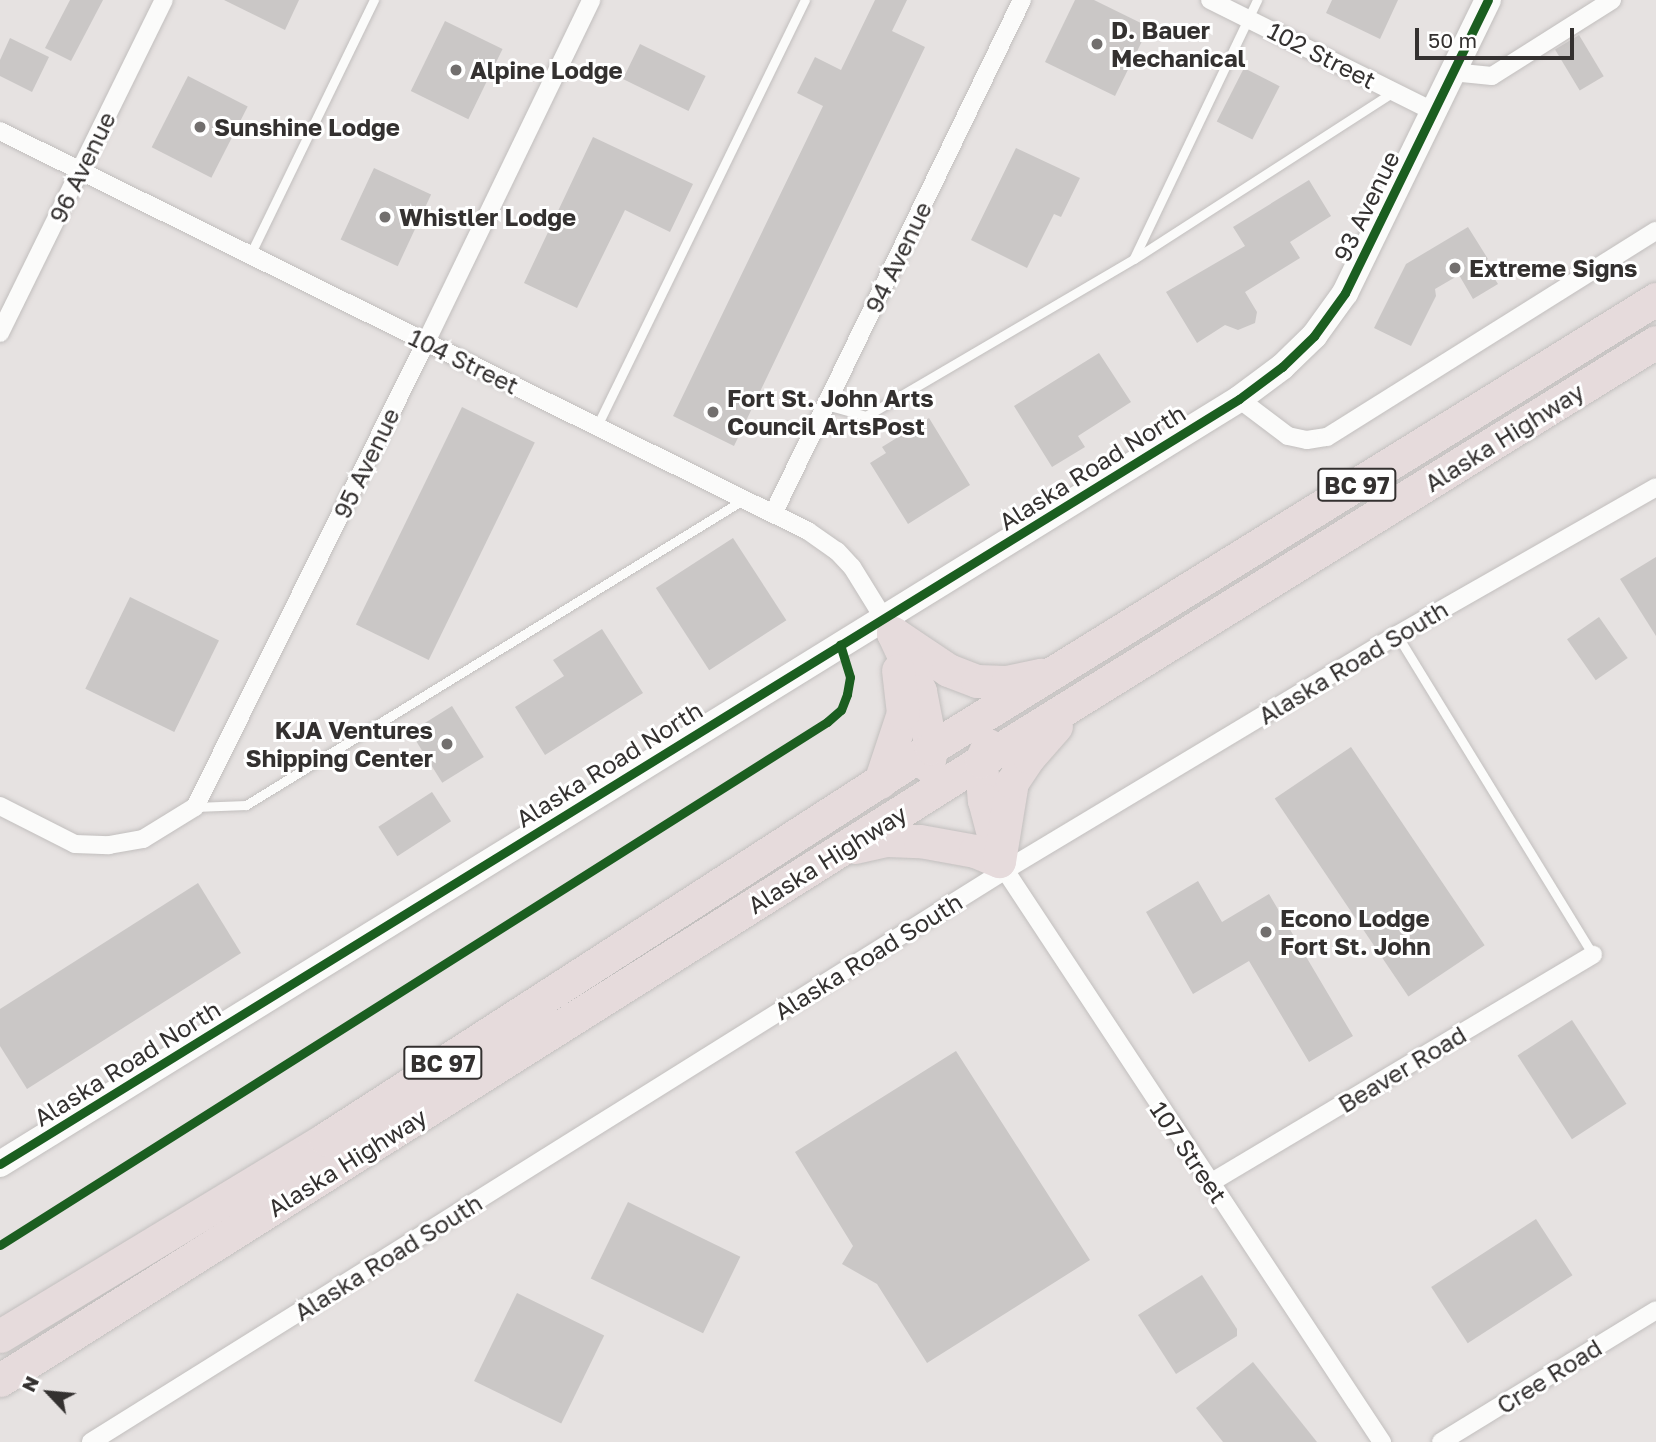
<!DOCTYPE html>
<html>
<head>
<meta charset="utf-8">
<style>
	body { margin:0 }
	#map { position:relative; width:1656px; height:1442px; overflow:hidden; background:#e6e2e1; font-family:"Golos Text",sans-serif }
	div>[style] { position:absolute }
	.building>* { inset:0; background:#cac7c6; transform-origin:0 0 }
	.roads { filter:drop-shadow(0 0 2px #c2bfbe) drop-shadow(0 0 2px #c2bfbe) }
	.lane>* { height:9px; margin:-4.5px; padding:0 4.5px; transform-origin:4.5px; border-radius:4.5px; background:#fbfbfa }
	.street>* { height:18px; margin:-9px; padding:0 9px; transform-origin:9px; border-radius:9px; background:#fbfbfa }
	.secondary>* { height:26px; margin:-13px; padding:0 13px; transform-origin:13px; border-radius:13px; background:#fbfbfa }
	.highway>* { height:33px; margin:-16.5px; padding:0 16.5px; transform-origin:16.5px; border-radius:16.5px; background:#e6dbdc }
	.cycleway>* { height:9px; margin:-4.5px; padding:0 4.5px; transform-origin:4.5px; border-radius:4.5px; background:#1b5e20 }
	.dots>* { width:19px; height:19px; translate:-50% -50%; box-sizing:border-box; border:4px solid #fff; border-radius:50% }
	span { translate:-50% -50%; white-space:nowrap; text-align:center; line-height:1.15; -webkit-text-stroke:6px #fff; paint-order:stroke }
	.shield-label span { padding:2px 5px; background:#fff; border:2px solid; border-radius:5px; -webkit-text-stroke-width:0 }
	.shield-label { font-size:23px; color:#343130; font-weight:700 }
	.poi-label { font-size:24px; color:#343130; font-weight:700 }
	.left { translate:0 -50%; text-align:left }
	.right { translate:-100% -50%; text-align:right }
	.street-label { font-size:24px; color:#343130 }
	.north { position:absolute; left:14px; top:1358px; width:70px; height:70px; -webkit-text-stroke:5px #fff; paint-order:stroke; rotate:296deg; font-size:19px; font-weight:700; line-height:28px; text-align:center; color:#343130 }
	.north::after { content:''; display:block; margin:auto; width:24px; height:32px; background:#343130; clip-path:polygon(50% 0,100% 100%,50% 72%,0 100%) }
	.scale { position:absolute; left:1415px; top:28px; width:159px; height:32px; box-sizing:border-box; border:4px solid #343130; border-top:0; padding-left:9px; font-size:21px; line-height:24px; white-space:nowrap; color:#343130; -webkit-text-stroke:5px #fff; paint-order:stroke }
</style>
</head>
<body>
<div id="map">
	<div class="building">
		<i style="clip-path:polygon(70px 0,103px 0,71px 61px,45px 48px)"></i>
		<i style="clip-path:polygon(224px 0,299px 0,285px 30px)"></i>
		<i style="clip-path:polygon(875px 0,907px 0,892px 31px,925px 47px,734px 446px,673px 416px,823px 106px,797px 93px,815px 57px,841px 70px)"></i>
		<i style="clip-path:polygon(1075px 0,1094px 0,1149px 27px,1115px 96px,1045px 62px)"></i>
		<i style="clip-path:polygon(1332px 0,1398px 0,1380px 39px,1326px 13px)"></i>
		<i style="left:445px;top:21px;width:64px;height:78px;rotate:26deg"></i>
		<i style="left:1579px;top:35px;width:48px;height:28px;rotate:59deg"></i>
		<i style="clip-path:polygon(10px 38px,49px 57px,32px 92px,0 76px,0 60px)"></i>
		<i style="left:640px;top:44px;width:73px;height:39px;rotate:26deg"></i>
		<i style="left:1244px;top:68px;width:40px;height:60px;rotate:27deg"></i>
		<i style="left:188px;top:76px;width:67px;height:80px;rotate:27deg"></i>
		<i style="clip-path:polygon(593px 137px,693px 184px,670px 232px,625px 210px,577px 308px,524px 283px)"></i>
		<i style="clip-path:polygon(1016px 148px,1080px 178px,1061px 217px,1054px 214px,1027px 268px,971px 240px)"></i>
		<i style="left:374px;top:168px;width:63px;height:79px;rotate:25deg"></i>
		<i style="clip-path:polygon(1309px 180px,1331px 216px,1290px 242px,1300px 258px,1245px 292px,1257px 312px,1255px 323px,1238px 330px,1225px 325px,1197px 343px,1166px 292px,1245px 246px,1233px 227px)"></i>
		<i style="clip-path:polygon(1468px 227px,1488px 259px,1484px 262px,1498px 284px,1473px 299px,1459px 275px,1435px 289px,1436px 296px,1411px 346px,1374px 328px,1406px 264px)"></i>
		<i style="clip-path:polygon(1099px 353px,1131px 402px,1078px 436px,1085px 447px,1052px 467px,1014px 406px)"></i>
		<i style="left:462px;top:407px;width:81px;height:242px;rotate:26deg"></i>
		<i style="clip-path:polygon(929px 418px,970px 485px,908px 524px,870px 463px,886px 453px,882px 447px)"></i>
		<i style="left:733px;top:538px;width:98px;height:92px;rotate:57deg"></i>
		<i style="clip-path:polygon(1656px 557px,1656px 636px,1620px 579px)"></i>
		<i style="left:130px;top:597px;width:99px;height:102px;rotate:26deg"></i>
		<i style="left:1599px;top:617px;width:50px;height:39px;rotate:55deg"></i>
		<i style="clip-path:polygon(602px 629px,643px 693px,545px 755px,515px 707px,564px 676px,553px 660px)"></i>
		<i style="left:452px;top:706px;width:60px;height:49px;rotate:58deg"></i>
		<i style="left:1351px;top:747px;width:239px;height:92px;rotate:56deg"></i>
		<i style="left:432px;top:792px;width:35px;height:64px;rotate:57deg"></i>
		<i style="clip-path:polygon(1198px 881px,1222px 922px,1269px 894px,1353px 1036px,1309px 1062px,1249px 961px,1193px 994px,1146px 912px)"></i>
		<i style="clip-path:polygon(198px 883px,241px 953px,27px 1089px,0 1046px,0 1009px)"></i>
		<i style="left:1572px;top:1020px;width:100px;height:65px;rotate:57deg"></i>
		<i style="clip-path:polygon(956px 1051px,1090px 1260px,927px 1363px,877px 1284px,842px 1264px,853px 1246px,795px 1152px)"></i>
		<i style="left:628px;top:1202px;width:125px;height:85px;rotate:26deg"></i>
		<i style="left:1536px;top:1219px;width:67px;height:125px;rotate:57deg"></i>
		<i style="clip-path:polygon(1202px 1275px,1237px 1329px,1237px 1336px,1176px 1374px,1138px 1315px)"></i>
		<i style="left:517px;top:1293px;width:97px;height:98px;rotate:26deg"></i>
		<i style="clip-path:polygon(1253px 1362px,1317px 1442px,1223px 1442px,1196px 1408px)"></i>
	</div>
	<div class="roads">
		<div class="lane">
			<i style="left:250px;top:255px;width:284px;rotate:-64.1deg"></i>
			<i style="left:1134px;top:258px;width:286px;rotate:-64.5deg"></i>
			<i style="left:826px;top:405px;width:41px;rotate:15.4deg"></i>
			<i style="left:866px;top:416px;width:311px;rotate:-30.4deg"></i>
			<i style="left:1134px;top:259px;width:308px;rotate:-32.8deg"></i>
			<i style="left:597px;top:426px;width:474px;rotate:-64deg"></i>
			<i style="left:1397px;top:635px;width:375px;rotate:58.5deg"></i>
			<i style="left:195px;top:807px;width:51px;rotate:-2.2deg"></i>
			<i style="left:246px;top:805px;width:583px;rotate:-31.54deg"></i>
		</div>
		<div class="street">
			<i style="left:1210px;top:0;width:249px;rotate:26.5deg"></i>
			<i style="left:1452px;top:72px;width:40px;rotate:5.7deg"></i>
			<i style="left:1492px;top:76px;width:142px;rotate:-32.3deg"></i>
			<i style="left:0;top:131px;width:902px;rotate:26.34deg"></i>
			<i style="left:808px;top:531px;width:35px;rotate:35deg"></i>
			<i style="left:837px;top:551px;width:22px;rotate:47deg"></i>
			<i style="left:852px;top:567px;width:70px;rotate:58.3deg"></i>
			<i style="left:0;top:333px;width:371px;rotate:-63.8deg"></i>
			<i style="left:1239px;top:399px;width:61px;rotate:37.1deg"></i>
			<i style="left:1288px;top:436px;width:19px;rotate:12deg"></i>
			<i style="left:1307px;top:440px;width:20px;rotate:-9deg"></i>
			<i style="left:1327px;top:437px;width:388px;rotate:-32.1deg"></i>
			<i style="left:773px;top:514px;width:571px;rotate:-64.15deg"></i>
			<i style="left:0;top:806px;width:84px;rotate:26.9deg"></i>
			<i style="left:75px;top:844px;width:34px;rotate:2deg"></i>
			<i style="left:109px;top:845px;width:35px;rotate:-10deg"></i>
			<i style="left:143px;top:839px;width:61px;rotate:-31.6deg"></i>
			<i style="left:195px;top:807px;width:519px;rotate:-63.58deg"></i>
			<i style="left:426px;top:342px;width:380px;rotate:-64.2deg"></i>
			<i style="left:999px;top:861px;width:696px;rotate:56.61deg"></i>
			<i style="left:1210px;top:1183px;width:446px;rotate:-30.8deg"></i>
			<i style="left:91px;top:1442px;width:1077px;rotate:-32.02deg"></i>
			<i style="left:1004px;top:871px;width:458px;rotate:-31deg"></i>
			<i style="left:1397px;top:635px;width:298px;rotate:-29.7deg"></i>
			<i style="left:1441px;top:1442px;width:252px;rotate:-31.5deg"></i>
		</div>
		<div class="secondary">
			<i style="left:0;top:1164px;width:1456px;rotate:-31.69deg"></i>
			<i style="left:1239px;top:399px;width:54px;rotate:-36.7deg"></i>
			<i style="left:1282px;top:367px;width:45px;rotate:-44.1deg"></i>
			<i style="left:1314px;top:336px;width:53px;rotate:-54.2deg"></i>
			<i style="left:1345px;top:293px;width:326px;rotate:-64deg"></i>
		</div>
		<div class="highway">
			<i style="left:893px;top:633px;width:66px;rotate:33.9deg"></i>
			<i style="left:948px;top:670px;width:31px;rotate:21deg"></i>
			<i style="left:977px;top:681px;width:30px;rotate:2deg"></i>
			<i style="left:1007px;top:682px;width:35px;rotate:-12deg"></i>
			<i style="left:893px;top:633px;width:64px;rotate:65deg"></i>
			<i style="left:920px;top:691px;width:58px;rotate:79.1deg"></i>
			<i style="left:931px;top:748px;width:18px;rotate:99deg"></i>
			<i style="left:988px;top:745px;width:17px;rotate:114deg"></i>
			<i style="left:981px;top:761px;width:39px;rotate:86deg"></i>
			<i style="left:984px;top:800px;width:43px;rotate:75.3deg"></i>
			<i style="left:880px;top:782px;width:73px;rotate:-71.6deg"></i>
			<i style="left:903px;top:713px;width:43px;rotate:-96.6deg"></i>
			<i style="left:855px;top:847px;width:32px;rotate:-13deg"></i>
			<i style="left:886px;top:840px;width:34px;rotate:2deg"></i>
			<i style="left:920px;top:841px;width:56px;rotate:10.3deg"></i>
			<i style="left:975px;top:851px;width:26px;rotate:23deg"></i>
			<i style="left:999px;top:861px;width:80px;rotate:-80.7deg"></i>
			<i style="left:1012px;top:782px;width:30px;rotate:-56deg"></i>
			<i style="left:1029px;top:757px;width:41px;rotate:-48.9deg"></i>
			<i style="left:0;top:1336px;width:380px;rotate:-31.2deg"></i>
			<i style="left:325px;top:1139px;width:721px;rotate:-32.83deg"></i>
			<i style="left:931px;top:748px;width:853px;rotate:-31.77deg"></i>
			<i style="left:0;top:1380px;width:1160px;rotate:-32.25deg"></i>
			<i style="left:981px;top:761px;width:794px;rotate:-31.83deg"></i>
		</div>
	</div>
	<div class="cycleway">
		<i style="left:0;top:1164px;width:1456px;rotate:-31.69deg"></i>
		<i style="left:1239px;top:399px;width:54px;rotate:-36.7deg"></i>
		<i style="left:1282px;top:367px;width:45px;rotate:-44.1deg"></i>
		<i style="left:1314px;top:336px;width:53px;rotate:-54.2deg"></i>
		<i style="left:1345px;top:293px;width:326px;rotate:-64deg"></i>
		<i style="left:0;top:1245px;width:978px;rotate:-32.31deg"></i>
		<i style="left:827px;top:722px;width:18px;rotate:-41deg"></i>
		<i style="left:841px;top:710px;width:17px;rotate:-69deg"></i>
		<i style="left:847px;top:694px;width:17px;rotate:-80deg"></i>
		<i style="left:850px;top:677px;width:34px;rotate:-107deg"></i>
	</div>
	<div class="dots">
		<i style="left:1097px;top:44px;background:#726f6e"></i>
		<i style="left:456px;top:70px;background:#726f6e"></i>
		<i style="left:200px;top:127px;background:#726f6e"></i>
		<i style="left:385px;top:217px;background:#726f6e"></i>
		<i style="left:1455px;top:268px;background:#726f6e"></i>
		<i style="left:713px;top:412px;background:#726f6e"></i>
		<i style="left:447px;top:744px;background:#726f6e"></i>
		<i style="left:1266px;top:932px;background:#726f6e"></i>
	</div>
	<div class="shield-label">
		<span style="left:1357px;top:485px">BC 97</span>
		<span style="left:443px;top:1063px">BC 97</span>
	</div>
	<div class="poi-label">
		<span class="left" style="left:1111px;top:44px">D. Bauer<br>Mechanical</span>
		<span class="left" style="left:470px;top:70px">Alpine Lodge</span>
		<span class="left" style="left:214px;top:127px">Sunshine Lodge</span>
		<span class="left" style="left:399px;top:217px">Whistler Lodge</span>
		<span class="left" style="left:1469px;top:268px">Extreme Signs</span>
		<span class="left" style="left:727px;top:412px">Fort St. John Arts<br>Council ArtsPost</span>
		<span class="right" style="left:433px;top:744px">KJA Ventures<br>Shipping Center</span>
		<span class="left" style="left:1280px;top:932px">Econo Lodge<br>Fort St. John</span>
	</div>
	<div class="street-label">
		<span style="left:1322px;top:55px;rotate:27deg">102 Street</span>
		<span style="left:82px;top:167px;rotate:-64deg">96 Avenue</span>
		<span style="left:1366px;top:206px;rotate:-64deg">93 Avenue</span>
		<span style="left:898px;top:257px;rotate:-64deg">94 Avenue</span>
		<span style="left:464px;top:361px;rotate:26deg">104 Street</span>
		<span style="left:1504px;top:437px;rotate:-32deg">Alaska Highway</span>
		<span style="left:366px;top:463px;rotate:-64deg">95 Avenue</span>
		<span style="left:1092px;top:467px;rotate:-32deg">Alaska Road North</span>
		<span style="left:1353px;top:662px;rotate:-31deg">Alaska Road South</span>
		<span style="left:609px;top:764px;rotate:-32deg">Alaska Road North</span>
		<span style="left:827px;top:859px;rotate:-32deg">Alaska Highway</span>
		<span style="left:868px;top:956px;rotate:-32deg">Alaska Road South</span>
		<span style="left:127px;top:1063px;rotate:-32deg">Alaska Road North</span>
		<span style="left:1402px;top:1069px;rotate:-31deg">Beaver Road</span>
		<span style="left:1189px;top:1152px;rotate:56deg">107 Street</span>
		<span style="left:347px;top:1162px;rotate:-32deg">Alaska Highway</span>
		<span style="left:388px;top:1257px;rotate:-32deg">Alaska Road South</span>
		<span style="left:1549px;top:1376px;rotate:-32deg">Cree Road</span>
	</div>
	<div class="north">N</div>
	<div class="scale">50 m</div>
</div>
</body>
</html>
